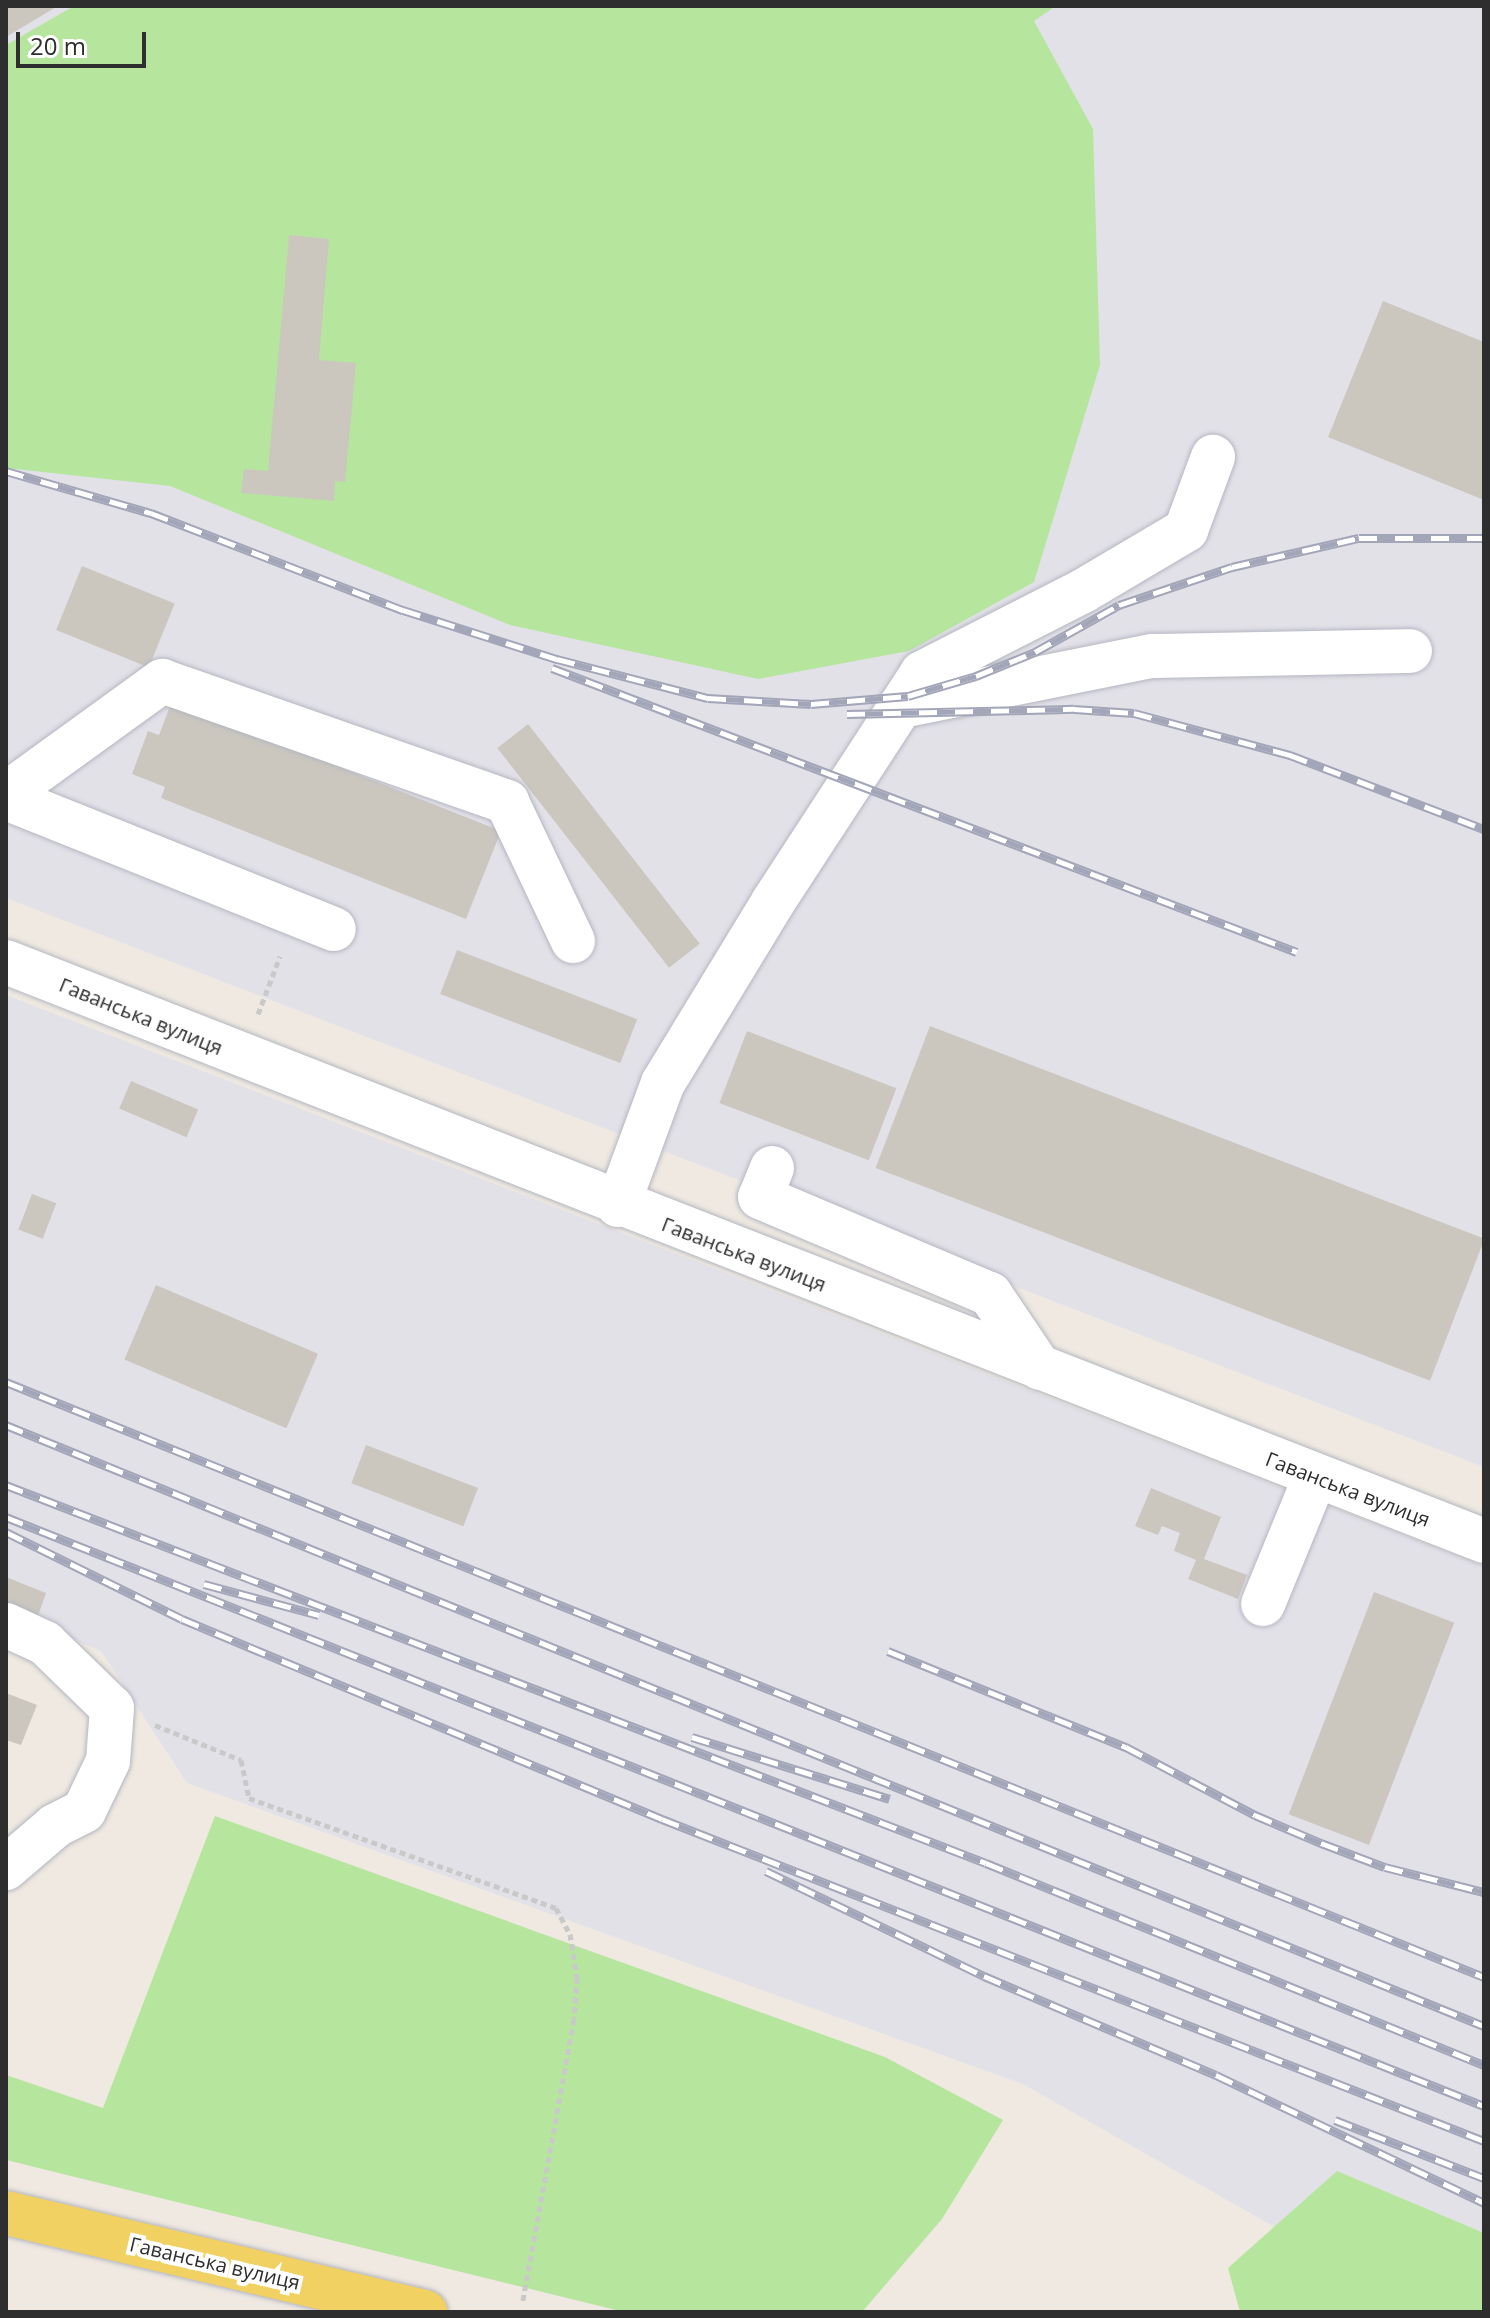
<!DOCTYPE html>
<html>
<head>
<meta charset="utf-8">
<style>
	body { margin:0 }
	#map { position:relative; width:1490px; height:2318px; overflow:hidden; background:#efe9e1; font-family:"Open Sans",sans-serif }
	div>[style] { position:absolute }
	.industrial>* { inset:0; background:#e3e1e8 }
	.green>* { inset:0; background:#b6e59e }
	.building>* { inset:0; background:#cbc7bf; transform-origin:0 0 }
	.path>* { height:5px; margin-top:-2.5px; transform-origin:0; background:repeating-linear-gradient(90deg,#c9c9c9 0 6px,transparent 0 10px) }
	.roads { filter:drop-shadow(0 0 2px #b4b7c1) drop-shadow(0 0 2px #b4b7c1) }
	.minor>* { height:44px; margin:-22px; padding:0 22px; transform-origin:22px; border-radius:22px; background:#fff }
	.major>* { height:44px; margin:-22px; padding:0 22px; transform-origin:22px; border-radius:22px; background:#f2d163 }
	.rail>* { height:9px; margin-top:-4.5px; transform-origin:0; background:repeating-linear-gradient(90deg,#fff 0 18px,#a3a6b8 0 36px); box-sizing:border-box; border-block:2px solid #a3a6b8 }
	span { translate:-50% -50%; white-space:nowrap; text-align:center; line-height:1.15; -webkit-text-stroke:8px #fff; paint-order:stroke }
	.street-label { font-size:20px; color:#2e2e2e }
	.frame { position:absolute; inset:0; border:8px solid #2e2e2e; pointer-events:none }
	.scale { position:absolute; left:16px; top:32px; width:130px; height:36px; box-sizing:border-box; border:4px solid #2e2e2e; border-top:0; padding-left:10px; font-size:24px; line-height:28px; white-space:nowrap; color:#2e2e2e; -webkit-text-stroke:6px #fff; paint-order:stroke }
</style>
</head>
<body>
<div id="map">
	<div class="industrial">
		<i style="clip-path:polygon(6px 6px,1484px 6px,1484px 1467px,6px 898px)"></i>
		<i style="clip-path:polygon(6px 995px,1484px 1566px,1484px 2312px,1424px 2312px,1023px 2084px,187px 1783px,101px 1651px,6px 1612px)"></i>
	</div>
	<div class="green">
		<i style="clip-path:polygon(74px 6px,1056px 6px,1034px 21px,1093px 129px,1100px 365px,1034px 582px,909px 651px,758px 679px,510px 625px,170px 486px,6px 468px,6px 45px)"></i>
		<i style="clip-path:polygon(215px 1816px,885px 2057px,1003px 2120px,942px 2219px,862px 2312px,624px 2312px,6px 2160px,6px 2075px,103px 2108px)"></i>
		<i style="clip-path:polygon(1337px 2171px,1484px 2233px,1484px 2312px,1240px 2312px,1228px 2268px)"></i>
	</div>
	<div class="building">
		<i style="clip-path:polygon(6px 6px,58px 6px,6px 37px)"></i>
		<i style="clip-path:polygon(289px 235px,329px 239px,319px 360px,356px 363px,345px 482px,335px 481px,334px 501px,241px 493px,244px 469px,268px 471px)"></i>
		<i style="clip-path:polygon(1383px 301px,1484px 342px,1484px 500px,1328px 437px)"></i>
		<i style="left:82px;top:566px;width:100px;height:69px;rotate:22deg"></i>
		<i style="clip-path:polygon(172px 701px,501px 831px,466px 919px,161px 798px,165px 787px,132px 774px,148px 731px,159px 735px)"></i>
		<i style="left:528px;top:724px;width:279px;height:39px;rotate:52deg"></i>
		<i style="left:457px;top:950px;width:193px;height:47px;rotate:21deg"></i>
		<i style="left:930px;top:1026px;width:594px;height:152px;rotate:21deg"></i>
		<i style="left:747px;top:1031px;width:160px;height:77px;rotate:21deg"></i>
		<i style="left:131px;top:1081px;width:73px;height:30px;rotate:23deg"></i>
		<i style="left:32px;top:1194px;width:26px;height:38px;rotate:21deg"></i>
		<i style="left:156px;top:1285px;width:176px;height:81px;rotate:23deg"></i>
		<i style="left:366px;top:1445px;width:120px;height:41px;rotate:21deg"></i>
		<i style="clip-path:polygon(1151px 1488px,1221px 1517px,1204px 1559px,1247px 1575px,1238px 1599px,1188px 1579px,1196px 1560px,1174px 1551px,1180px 1533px,1162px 1526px,1158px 1535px,1135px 1526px)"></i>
		<i style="clip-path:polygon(6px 1577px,46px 1593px,37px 1619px,6px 1606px)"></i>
		<i style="left:1374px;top:1592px;width:86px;height:238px;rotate:21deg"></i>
		<i style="clip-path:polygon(6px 1693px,37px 1705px,21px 1745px,6px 1740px)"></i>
	</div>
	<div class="path">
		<i style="left:258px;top:1014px;width:62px;rotate:-69.2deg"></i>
		<i style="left:155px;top:1725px;width:93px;rotate:22.1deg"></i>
		<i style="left:241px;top:1760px;width:39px;rotate:78deg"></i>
		<i style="left:249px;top:1798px;width:326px;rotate:19.7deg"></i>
		<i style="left:556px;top:1908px;width:30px;rotate:62deg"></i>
		<i style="left:570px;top:1934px;width:44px;rotate:80.8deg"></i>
		<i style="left:577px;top:1977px;width:42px;rotate:94.1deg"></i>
		<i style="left:574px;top:2019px;width:287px;rotate:100.3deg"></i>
	</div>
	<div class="roads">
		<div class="minor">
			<i style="left:901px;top:706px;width:256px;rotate:-11.3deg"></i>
			<i style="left:1152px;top:656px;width:258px;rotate:-1.1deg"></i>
			<i style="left:6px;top:794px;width:193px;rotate:-35.9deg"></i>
			<i style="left:162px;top:681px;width:366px;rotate:19.3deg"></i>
			<i style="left:507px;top:802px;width:154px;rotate:64.6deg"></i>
			<i style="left:6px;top:798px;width:353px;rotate:21.8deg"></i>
			<i style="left:6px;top:962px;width:1587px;rotate:21.39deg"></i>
			<i style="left:772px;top:1168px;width:31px;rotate:112deg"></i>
			<i style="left:760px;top:1197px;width:250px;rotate:22.9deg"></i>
			<i style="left:990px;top:1294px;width:89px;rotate:56deg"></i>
			<i style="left:618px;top:1205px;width:130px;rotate:-69.8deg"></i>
			<i style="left:663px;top:1083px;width:212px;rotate:-58.7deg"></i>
			<i style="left:773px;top:902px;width:273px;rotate:-56.9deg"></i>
			<i style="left:922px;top:673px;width:181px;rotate:-27deg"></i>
			<i style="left:1083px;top:591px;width:120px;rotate:-30.6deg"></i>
			<i style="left:1186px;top:530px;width:78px;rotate:-69.7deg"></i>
			<i style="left:1263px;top:1604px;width:137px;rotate:-67.7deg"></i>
			<i style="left:6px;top:1625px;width:43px;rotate:24.8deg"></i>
			<i style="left:45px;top:1643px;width:93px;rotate:44.1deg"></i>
			<i style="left:112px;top:1708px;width:53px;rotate:94.3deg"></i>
			<i style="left:108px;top:1761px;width:55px;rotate:115.6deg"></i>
			<i style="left:84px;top:1811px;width:33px;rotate:153deg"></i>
			<i style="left:55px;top:1826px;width:65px;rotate:139.4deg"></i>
		</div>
		<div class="major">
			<i style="left:6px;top:2213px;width:431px;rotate:13.3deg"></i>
		</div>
	</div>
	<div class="rail">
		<i style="left:6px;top:471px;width:151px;rotate:16.2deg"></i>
		<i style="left:151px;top:513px;width:270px;rotate:21.1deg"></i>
		<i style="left:403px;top:610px;width:162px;rotate:17.7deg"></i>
		<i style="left:557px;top:659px;width:156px;rotate:14.5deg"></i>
		<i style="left:708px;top:698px;width:103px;rotate:3.3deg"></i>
		<i style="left:811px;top:704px;width:97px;rotate:-4.7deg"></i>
		<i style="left:908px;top:696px;width:71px;rotate:-16.4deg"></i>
		<i style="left:976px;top:676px;width:64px;rotate:-22.1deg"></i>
		<i style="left:1035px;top:652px;width:96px;rotate:-29.2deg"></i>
		<i style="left:1119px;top:605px;width:119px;rotate:-18.6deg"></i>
		<i style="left:1232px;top:567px;width:130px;rotate:-12.9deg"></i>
		<i style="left:1359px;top:538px;width:125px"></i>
		<i style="left:552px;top:668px;width:797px;rotate:20.87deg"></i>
		<i style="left:847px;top:714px;width:227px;rotate:-1.3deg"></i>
		<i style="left:1074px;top:709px;width:60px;rotate:3.8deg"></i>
		<i style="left:1134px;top:713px;width:162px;rotate:15.1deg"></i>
		<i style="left:1290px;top:755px;width:208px;rotate:20.9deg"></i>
		<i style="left:6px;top:1382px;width:1593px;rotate:21.93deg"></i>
		<i style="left:6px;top:1425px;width:1596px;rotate:22.13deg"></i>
		<i style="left:6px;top:1485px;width:1050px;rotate:21.09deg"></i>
		<i style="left:986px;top:1863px;width:537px;rotate:22.08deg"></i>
		<i style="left:6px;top:1517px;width:1591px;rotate:21.73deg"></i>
		<i style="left:6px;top:1532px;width:196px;rotate:26.3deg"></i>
		<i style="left:182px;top:1619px;width:520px;rotate:22.62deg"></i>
		<i style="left:662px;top:1819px;width:883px;rotate:21.39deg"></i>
		<i style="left:204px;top:1584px;width:119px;rotate:15.1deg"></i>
		<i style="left:888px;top:1651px;width:257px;rotate:22deg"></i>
		<i style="left:1126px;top:1747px;width:146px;rotate:27.8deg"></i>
		<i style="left:1255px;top:1815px;width:72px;rotate:23deg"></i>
		<i style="left:1321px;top:1843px;width:68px;rotate:20.6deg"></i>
		<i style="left:1385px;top:1867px;width:102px;rotate:14.2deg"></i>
		<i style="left:692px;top:1737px;width:207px;rotate:17.4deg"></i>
		<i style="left:766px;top:1871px;width:242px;rotate:25.7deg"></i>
		<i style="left:984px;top:1976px;width:252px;rotate:23.1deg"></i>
		<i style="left:1216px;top:2075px;width:297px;rotate:25.5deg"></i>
		<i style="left:1335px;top:2120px;width:160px;rotate:21.3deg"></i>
	</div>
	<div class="street-label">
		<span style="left:141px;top:1016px;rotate:22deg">Гаванська вулиця</span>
		<span style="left:744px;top:1254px;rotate:21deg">Гаванська вулиця</span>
		<span style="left:1348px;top:1489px;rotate:21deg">Гаванська вулиця</span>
		<span style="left:215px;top:2263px;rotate:13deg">Гаванська вулиця</span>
	</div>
	<div class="frame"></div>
	<div class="scale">20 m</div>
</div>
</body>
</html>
